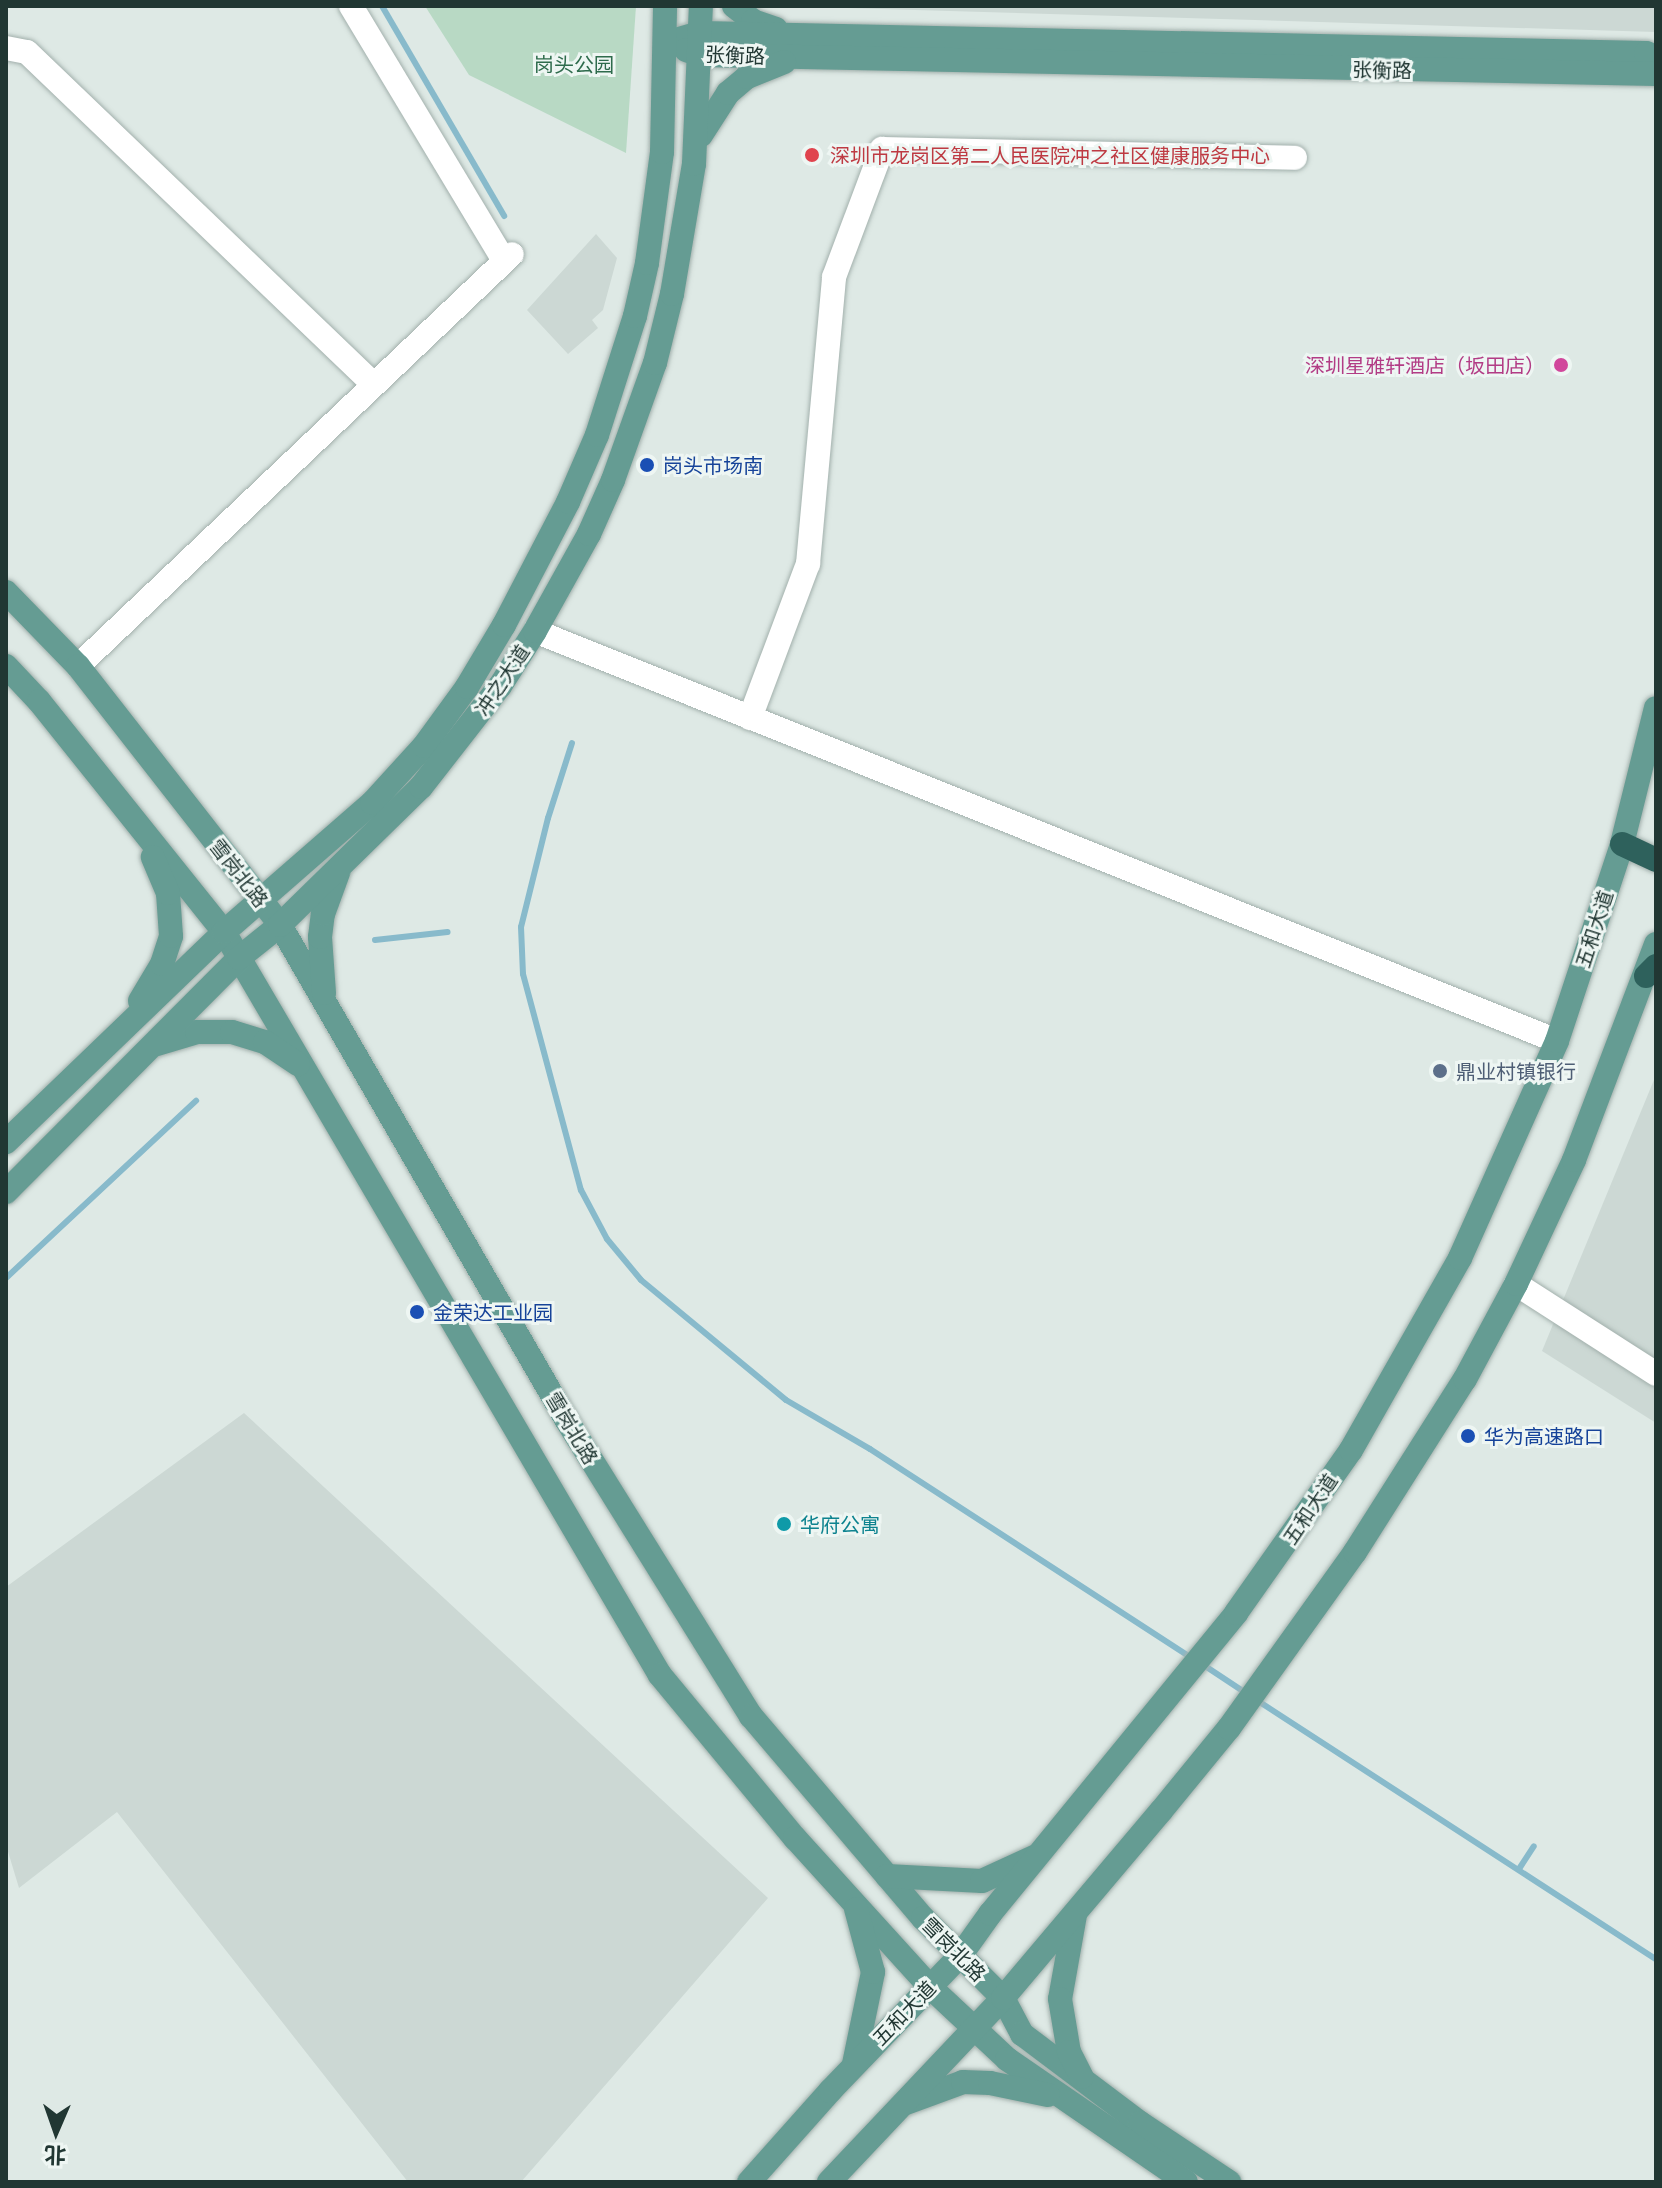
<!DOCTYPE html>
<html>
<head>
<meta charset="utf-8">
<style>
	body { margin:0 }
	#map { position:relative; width:1662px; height:2188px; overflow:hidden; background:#dee9e5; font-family:Barlow,"Noto Sans SC",sans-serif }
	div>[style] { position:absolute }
	.built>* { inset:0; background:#ccd8d4 }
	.green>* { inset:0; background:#b8d9c4 }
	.stream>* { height:6px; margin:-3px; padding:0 3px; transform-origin:3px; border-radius:3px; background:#88bacb }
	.roads { filter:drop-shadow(0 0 2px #a2b0ac) drop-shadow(0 0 2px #a2b0ac) }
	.minor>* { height:24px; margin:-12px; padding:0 12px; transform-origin:12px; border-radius:12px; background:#fff }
	.major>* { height:24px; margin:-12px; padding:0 12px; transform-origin:12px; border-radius:12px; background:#659c93 }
	.highway>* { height:24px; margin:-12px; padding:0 12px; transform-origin:12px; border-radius:12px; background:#2e615c }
	.dots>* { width:22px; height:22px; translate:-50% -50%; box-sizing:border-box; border:4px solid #eef6f3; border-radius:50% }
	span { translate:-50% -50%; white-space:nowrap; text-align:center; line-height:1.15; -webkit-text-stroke:6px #eef6f3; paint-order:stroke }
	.street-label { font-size:20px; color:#213733 }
	.park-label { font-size:20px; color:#2e6b4c }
	.health-label { font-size:20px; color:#be3a42 }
	.left { translate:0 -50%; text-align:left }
	.hotel-label { font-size:20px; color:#b23c85 }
	.right { translate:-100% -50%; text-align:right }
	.transit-label { font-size:20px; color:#164399 }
	.service-label { font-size:20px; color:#4e5e75 }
	.culture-label { font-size:20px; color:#0d838f }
	.frame { position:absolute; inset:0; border:8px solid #213733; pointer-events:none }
	.north { position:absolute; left:16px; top:2092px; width:80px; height:80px; -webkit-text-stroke:6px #eef6f3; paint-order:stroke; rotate:182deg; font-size:22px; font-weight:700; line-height:32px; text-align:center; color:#213733 }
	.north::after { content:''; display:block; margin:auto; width:28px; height:36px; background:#213733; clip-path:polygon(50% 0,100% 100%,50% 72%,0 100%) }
</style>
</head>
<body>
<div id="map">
	<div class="built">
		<i style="clip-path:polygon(779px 6px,1656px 6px,1656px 32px)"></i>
		<i style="clip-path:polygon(596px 234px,617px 258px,603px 310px,592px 320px,598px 328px,568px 354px,527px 310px)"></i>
		<i style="clip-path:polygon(1656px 1075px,1656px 1423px,1542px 1351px)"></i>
		<i style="clip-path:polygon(244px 1413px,768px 1898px,521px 2182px,408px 2182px,117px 1812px,19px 1888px,6px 1845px,6px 1587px)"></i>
	</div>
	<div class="green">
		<i style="clip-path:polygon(425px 6px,636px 6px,626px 153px,469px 75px)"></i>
	</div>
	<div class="stream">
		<i style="left:382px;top:6px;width:243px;rotate:59.8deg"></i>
		<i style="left:572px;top:743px;width:79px;rotate:107.7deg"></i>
		<i style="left:548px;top:818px;width:112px;rotate:103.9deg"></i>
		<i style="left:521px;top:927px;width:47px;rotate:87.6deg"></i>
		<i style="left:523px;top:974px;width:224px;rotate:75deg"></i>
		<i style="left:581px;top:1190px;width:55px;rotate:62deg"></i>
		<i style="left:607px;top:1239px;width:53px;rotate:50.3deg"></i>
		<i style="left:641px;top:1280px;width:188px;rotate:39.6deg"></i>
		<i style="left:786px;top:1400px;width:97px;rotate:30.3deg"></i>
		<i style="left:870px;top:1449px;width:384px;rotate:33deg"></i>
		<i style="left:375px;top:940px;width:73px;rotate:-6.3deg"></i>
		<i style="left:6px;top:1278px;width:260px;rotate:-43deg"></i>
		<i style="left:1202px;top:1664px;width:53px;rotate:33.4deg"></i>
		<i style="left:1255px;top:1699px;width:478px;rotate:33deg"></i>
		<i style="left:1519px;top:1869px;width:27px;rotate:-57deg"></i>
	</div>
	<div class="roads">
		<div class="minor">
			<i style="left:351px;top:6px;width:295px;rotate:59deg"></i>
			<i style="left:6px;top:48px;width:21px;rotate:11deg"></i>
			<i style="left:27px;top:52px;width:480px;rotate:43.8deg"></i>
			<i style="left:535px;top:631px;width:1101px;rotate:21.86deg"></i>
			<i style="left:78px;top:666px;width:598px;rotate:-43.51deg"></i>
			<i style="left:750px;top:718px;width:165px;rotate:-69.4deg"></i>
			<i style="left:808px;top:564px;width:288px;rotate:-84.8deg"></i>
			<i style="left:834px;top:277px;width:137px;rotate:-69.4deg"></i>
			<i style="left:882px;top:149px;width:413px;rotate:1.2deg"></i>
			<i style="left:1516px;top:1284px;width:166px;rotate:32.7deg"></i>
		</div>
		<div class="major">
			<i style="left:734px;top:6px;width:24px;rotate:38deg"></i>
			<i style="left:753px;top:21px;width:24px;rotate:19deg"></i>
			<i style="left:665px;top:43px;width:37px;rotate:-16deg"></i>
			<i style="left:701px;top:33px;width:945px;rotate:1.21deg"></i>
			<i style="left:1646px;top:53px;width:11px;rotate:22deg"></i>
			<i style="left:686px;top:50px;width:15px;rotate:20deg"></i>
			<i style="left:700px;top:55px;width:956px;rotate:1.14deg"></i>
			<i style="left:701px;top:135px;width:50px;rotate:-57.3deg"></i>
			<i style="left:728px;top:93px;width:25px;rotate:-40deg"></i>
			<i style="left:747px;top:77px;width:40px;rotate:-22deg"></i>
			<i style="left:6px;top:592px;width:103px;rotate:45.8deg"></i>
			<i style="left:78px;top:666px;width:328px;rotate:52deg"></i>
			<i style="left:280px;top:925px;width:571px;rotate:59.93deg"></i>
			<i style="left:566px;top:1419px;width:350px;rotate:58.1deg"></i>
			<i style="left:751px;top:1716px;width:265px;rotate:49.6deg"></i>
			<i style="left:923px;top:1918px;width:113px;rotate:45deg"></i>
			<i style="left:1003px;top:1998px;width:41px;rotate:62.2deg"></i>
			<i style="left:1022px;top:2034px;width:148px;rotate:37deg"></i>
			<i style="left:1140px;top:2123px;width:107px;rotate:33.5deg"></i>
			<i style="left:6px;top:666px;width:48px;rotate:46.7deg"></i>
			<i style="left:39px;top:701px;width:296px;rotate:51.3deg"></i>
			<i style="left:224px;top:932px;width:861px;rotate:59.6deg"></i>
			<i style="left:660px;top:1675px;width:212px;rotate:50.4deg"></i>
			<i style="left:795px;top:1838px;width:200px;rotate:47.8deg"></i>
			<i style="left:929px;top:1986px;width:107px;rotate:43.1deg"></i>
			<i style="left:1007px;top:2059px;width:217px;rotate:34.5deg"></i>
			<i style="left:324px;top:993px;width:56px;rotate:-94.1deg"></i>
			<i style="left:320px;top:937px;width:23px;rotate:-83deg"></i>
			<i style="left:323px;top:914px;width:44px;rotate:-69.9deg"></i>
			<i style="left:140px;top:1001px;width:43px;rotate:-59.3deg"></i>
			<i style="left:162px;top:964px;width:29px;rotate:-72deg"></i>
			<i style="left:171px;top:936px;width:43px;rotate:-94deg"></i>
			<i style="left:168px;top:893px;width:39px;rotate:-113deg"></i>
			<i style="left:157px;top:1044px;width:42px;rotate:-16.7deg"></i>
			<i style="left:197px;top:1032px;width:35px"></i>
			<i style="left:232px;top:1032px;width:34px;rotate:17deg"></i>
			<i style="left:265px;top:1042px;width:40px;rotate:34deg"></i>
			<i style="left:6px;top:1142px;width:303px;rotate:-43.9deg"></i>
			<i style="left:224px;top:932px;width:196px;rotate:-41.1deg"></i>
			<i style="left:372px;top:803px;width:77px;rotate:-47.6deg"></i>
			<i style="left:424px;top:746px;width:73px;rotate:-53.9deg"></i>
			<i style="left:467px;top:687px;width:72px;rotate:-59.2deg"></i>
			<i style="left:504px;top:625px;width:139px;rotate:-62.5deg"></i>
			<i style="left:568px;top:502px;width:73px;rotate:-66.6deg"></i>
			<i style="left:597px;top:435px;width:125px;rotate:-72.3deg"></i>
			<i style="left:635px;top:316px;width:54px;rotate:-77.2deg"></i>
			<i style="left:647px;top:263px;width:112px;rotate:-82.3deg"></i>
			<i style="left:662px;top:152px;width:146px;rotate:-88.8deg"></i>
			<i style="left:6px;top:1192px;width:330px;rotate:-45.1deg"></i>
			<i style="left:239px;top:958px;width:53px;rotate:-38.8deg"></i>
			<i style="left:280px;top:925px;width:197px;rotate:-44.4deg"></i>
			<i style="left:421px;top:787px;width:128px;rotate:-52deg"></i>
			<i style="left:500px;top:686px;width:65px;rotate:-57.5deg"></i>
			<i style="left:535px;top:631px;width:111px;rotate:-60.9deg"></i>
			<i style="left:589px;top:534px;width:59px;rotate:-66deg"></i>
			<i style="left:613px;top:480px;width:124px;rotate:-70.3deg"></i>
			<i style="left:655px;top:363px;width:71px;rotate:-76.2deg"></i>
			<i style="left:672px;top:294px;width:132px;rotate:-80.4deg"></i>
			<i style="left:694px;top:164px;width:158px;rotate:-87.5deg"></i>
			<i style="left:887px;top:1876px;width:95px;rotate:3deg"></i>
			<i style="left:982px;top:1881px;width:57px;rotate:-24.8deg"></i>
			<i style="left:1075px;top:1915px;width:85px;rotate:100.1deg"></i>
			<i style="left:1060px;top:1999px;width:54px;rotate:80.4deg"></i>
			<i style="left:1069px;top:2052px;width:28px;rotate:63deg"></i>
			<i style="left:854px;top:2064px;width:94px;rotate:-78.3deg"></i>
			<i style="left:873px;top:1972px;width:65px;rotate:-105.1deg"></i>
			<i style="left:906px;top:2103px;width:61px;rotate:-20.2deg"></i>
			<i style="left:963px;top:2082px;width:27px;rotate:2deg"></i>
			<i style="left:990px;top:2083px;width:59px;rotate:11.7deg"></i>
			<i style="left:749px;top:2182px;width:122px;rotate:-48.3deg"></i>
			<i style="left:830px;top:2091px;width:187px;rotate:-46.1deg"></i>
			<i style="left:960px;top:1956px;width:52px;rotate:-54.5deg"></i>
			<i style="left:990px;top:1914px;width:389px;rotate:-50.7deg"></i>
			<i style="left:1236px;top:1613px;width:199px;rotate:-54.8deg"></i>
			<i style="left:1351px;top:1450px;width:221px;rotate:-60.4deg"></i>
			<i style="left:1460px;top:1258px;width:238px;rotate:-65.9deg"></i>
			<i style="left:1557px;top:1041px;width:207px;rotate:-71.7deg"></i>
			<i style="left:1622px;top:844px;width:140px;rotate:-76deg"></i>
			<i style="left:829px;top:2182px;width:253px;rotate:-46.6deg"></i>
			<i style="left:1003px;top:1998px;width:245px;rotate:-49.8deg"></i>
			<i style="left:1161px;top:1811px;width:107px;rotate:-50.7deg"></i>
			<i style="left:1229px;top:1728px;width:216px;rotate:-54.4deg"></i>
			<i style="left:1355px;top:1552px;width:205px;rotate:-57.6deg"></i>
			<i style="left:1465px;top:1379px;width:108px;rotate:-61.8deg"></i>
			<i style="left:1516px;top:1284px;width:137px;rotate:-64.9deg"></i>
			<i style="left:1574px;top:1160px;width:231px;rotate:-69.2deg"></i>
		</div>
		<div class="highway">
			<i style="left:1622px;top:844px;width:38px;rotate:25deg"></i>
			<i style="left:1646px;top:976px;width:14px;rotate:-45deg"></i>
		</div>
	</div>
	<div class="dots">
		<i style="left:812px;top:155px;background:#e0444e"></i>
		<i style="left:1561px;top:365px;background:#d1479c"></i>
		<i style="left:647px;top:465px;background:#1a4fb4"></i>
		<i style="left:1440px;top:1071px;background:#5c6f8a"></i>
		<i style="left:417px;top:1312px;background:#1a4fb4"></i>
		<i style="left:1468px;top:1436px;background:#1a4fb4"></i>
		<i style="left:784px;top:1524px;background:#0f9aa8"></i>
	</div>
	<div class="street-label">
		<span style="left:735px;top:55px;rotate:2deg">张衡路</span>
		<span style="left:1382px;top:70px;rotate:1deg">张衡路</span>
		<span style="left:502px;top:680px;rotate:-56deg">冲之大道</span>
		<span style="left:239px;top:873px;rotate:52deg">雪岗北路</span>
		<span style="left:1594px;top:929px;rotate:-72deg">五和大道</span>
		<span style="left:572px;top:1428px;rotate:59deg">雪岗北路</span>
		<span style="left:1310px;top:1509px;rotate:-56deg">五和大道</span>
		<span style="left:954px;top:1949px;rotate:45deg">雪岗北路</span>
		<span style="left:904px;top:2013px;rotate:-46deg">五和大道</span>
	</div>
	<div class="park-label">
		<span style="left:574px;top:64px">岗头公园</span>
	</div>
	<div class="health-label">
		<span class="left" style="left:830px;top:155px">深圳市龙岗区第二人民医院冲之社区健康服务中心</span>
	</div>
	<div class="hotel-label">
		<span class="right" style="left:1545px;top:365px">深圳星雅轩酒店（坂田店）</span>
	</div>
	<div class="transit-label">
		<span class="left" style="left:663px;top:465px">岗头市场南</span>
		<span class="left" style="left:433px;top:1312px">金荣达工业园</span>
		<span class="left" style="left:1484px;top:1436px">华为高速路口</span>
	</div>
	<div class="service-label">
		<span class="left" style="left:1456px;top:1071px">鼎业村镇银行</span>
	</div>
	<div class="culture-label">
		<span class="left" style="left:800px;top:1524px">华府公寓</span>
	</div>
	<div class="frame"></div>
	<div class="north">北</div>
</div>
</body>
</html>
